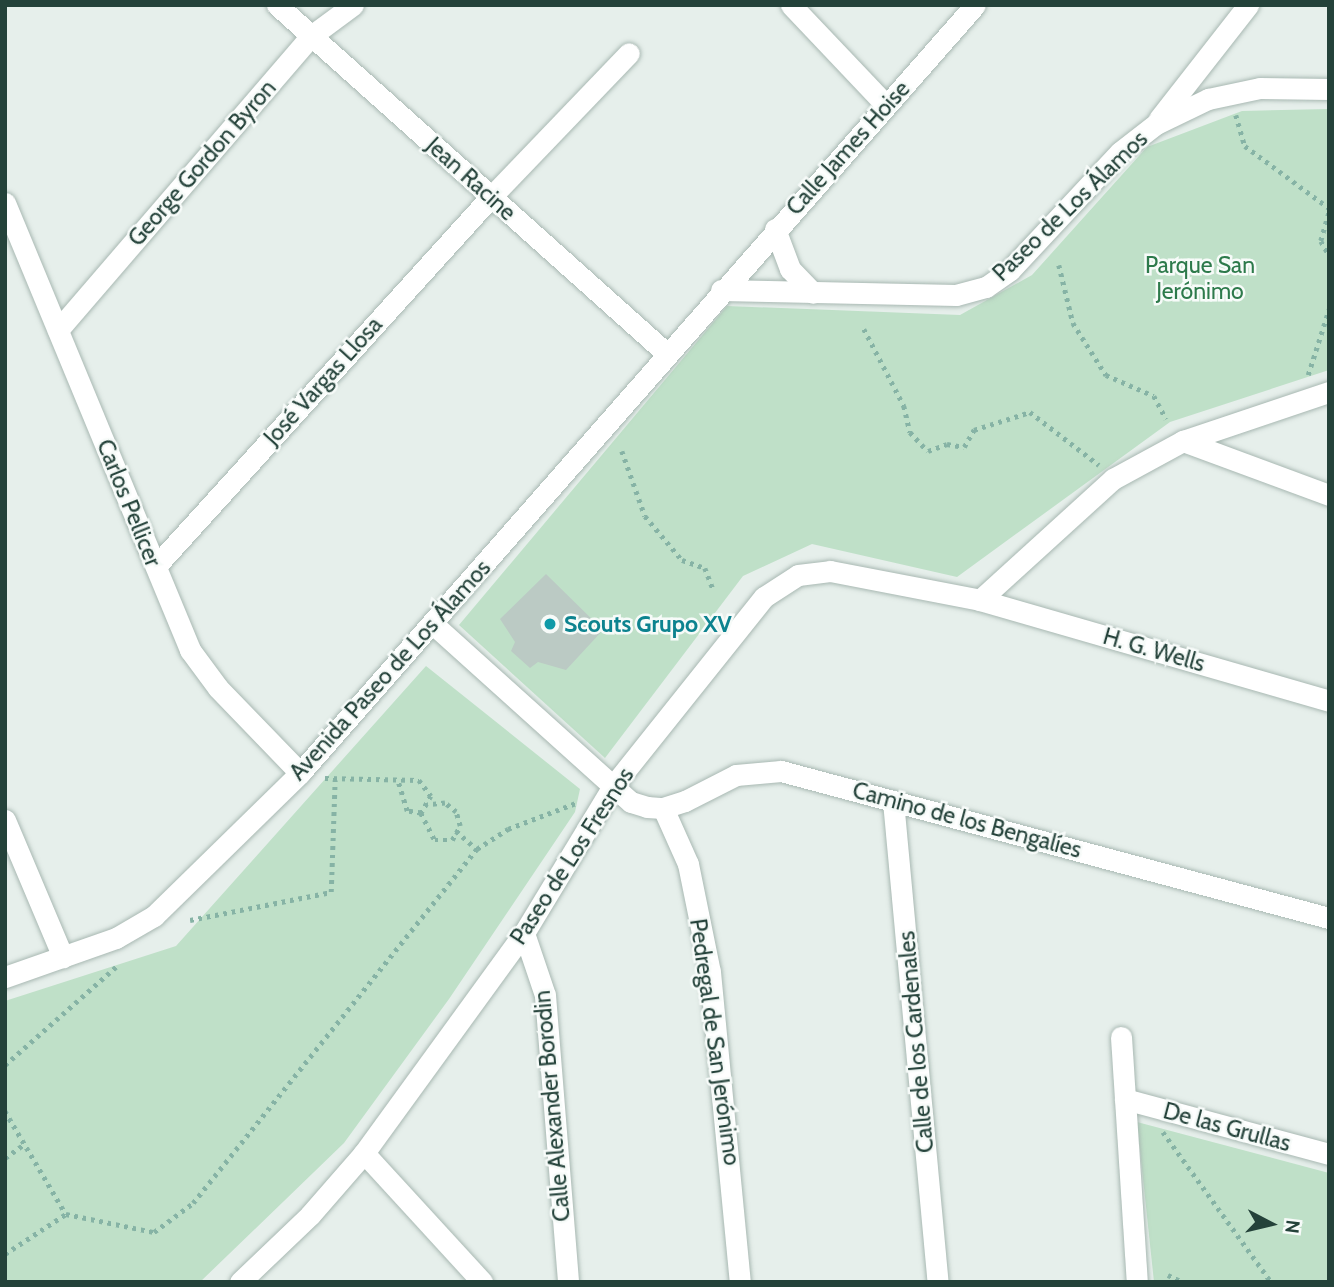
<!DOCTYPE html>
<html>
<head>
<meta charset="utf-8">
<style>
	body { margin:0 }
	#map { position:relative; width:1334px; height:1287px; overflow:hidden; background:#e6efeb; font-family:Cabin,sans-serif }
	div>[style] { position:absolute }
	.green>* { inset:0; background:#bfe0c8 }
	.building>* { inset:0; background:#bbcac4 }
	.path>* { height:4.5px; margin-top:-2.25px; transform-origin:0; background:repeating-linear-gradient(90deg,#86b3a5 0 3.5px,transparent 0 8.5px) }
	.roads { filter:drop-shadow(0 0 2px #a8b8b2) drop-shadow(0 0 2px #a8b8b2) }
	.minor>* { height:21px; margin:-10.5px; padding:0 10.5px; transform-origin:10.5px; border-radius:10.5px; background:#fff }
	.dots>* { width:19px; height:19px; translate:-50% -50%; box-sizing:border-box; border:4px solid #f7fbf9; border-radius:50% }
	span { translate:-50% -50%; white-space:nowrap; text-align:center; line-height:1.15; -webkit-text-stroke:5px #f7fbf9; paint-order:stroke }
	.street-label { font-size:23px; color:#24423a }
	.park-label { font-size:23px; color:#2d7a4b }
	.culture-label { font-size:23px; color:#0d838f; font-weight:700 }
	.left { translate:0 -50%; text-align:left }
	.frame { position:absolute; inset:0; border:7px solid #24423a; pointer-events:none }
	.north { position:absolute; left:1236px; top:1189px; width:70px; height:70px; -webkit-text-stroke:5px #f7fbf9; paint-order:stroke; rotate:97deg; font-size:19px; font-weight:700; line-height:28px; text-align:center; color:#24423a }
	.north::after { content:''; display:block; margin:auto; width:24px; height:32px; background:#24423a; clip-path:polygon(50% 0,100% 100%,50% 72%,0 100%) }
</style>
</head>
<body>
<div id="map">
	<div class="green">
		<i style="clip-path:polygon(1329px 109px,1329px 370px,1170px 422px,957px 577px,812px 544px,743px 576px,605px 758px,459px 625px,727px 306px,960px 315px,1032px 275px,1147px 147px,1242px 111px)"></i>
		<i style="clip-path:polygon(426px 666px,580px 789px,575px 812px,449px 999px,344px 1143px,200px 1282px,5px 1282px,5px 1001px,176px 946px)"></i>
		<i style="clip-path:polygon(1137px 1122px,1329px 1173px,1329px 1282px,1154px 1282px)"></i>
	</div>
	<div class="building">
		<i style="clip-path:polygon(546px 574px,603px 630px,566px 670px,538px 662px,530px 668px,511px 651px,515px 642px,500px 619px)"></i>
	</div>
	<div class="path">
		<i style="left:1236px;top:115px;width:32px;rotate:74deg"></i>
		<i style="left:1245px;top:146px;width:104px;rotate:36.4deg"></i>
		<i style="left:1329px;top:213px;width:29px;rotate:106deg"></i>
		<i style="left:1321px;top:241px;width:16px;rotate:60deg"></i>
		<i style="left:1059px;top:265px;width:60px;rotate:76.4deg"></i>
		<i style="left:1073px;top:323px;width:62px;rotate:57.6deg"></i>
		<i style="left:1106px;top:375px;width:52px;rotate:23.6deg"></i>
		<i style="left:1154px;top:396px;width:26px;rotate:62deg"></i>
		<i style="left:864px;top:329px;width:87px;rotate:62.5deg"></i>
		<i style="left:904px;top:406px;width:27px;rotate:77deg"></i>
		<i style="left:910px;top:432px;width:26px;rotate:47deg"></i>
		<i style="left:928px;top:451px;width:20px;rotate:-20deg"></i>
		<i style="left:947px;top:444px;width:17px;rotate:10deg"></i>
		<i style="left:964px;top:447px;width:20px;rotate:-60deg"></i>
		<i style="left:974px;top:430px;width:59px;rotate:-17.8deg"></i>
		<i style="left:1030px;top:412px;width:87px;rotate:37.5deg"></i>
		<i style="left:1308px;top:375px;width:69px;rotate:-72.3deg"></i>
		<i style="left:622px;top:451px;width:69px;rotate:70.5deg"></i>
		<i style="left:645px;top:516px;width:57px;rotate:49.9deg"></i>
		<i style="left:682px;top:560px;width:24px;rotate:19deg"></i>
		<i style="left:705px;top:568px;width:22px;rotate:69deg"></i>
		<i style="left:325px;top:778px;width:94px;rotate:1.2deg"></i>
		<i style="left:419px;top:780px;width:20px;rotate:53deg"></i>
		<i style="left:431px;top:796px;width:20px;rotate:120deg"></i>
		<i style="left:421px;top:813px;width:14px;rotate:-172deg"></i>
		<i style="left:407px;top:811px;width:30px;rotate:-107deg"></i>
		<i style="left:421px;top:813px;width:30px;rotate:63deg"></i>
		<i style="left:435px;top:840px;width:17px"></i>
		<i style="left:452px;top:840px;width:16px;rotate:-60deg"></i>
		<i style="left:460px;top:826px;width:15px;rotate:-106deg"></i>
		<i style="left:456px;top:812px;width:14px;rotate:-141deg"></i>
		<i style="left:445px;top:803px;width:18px;rotate:174deg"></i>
		<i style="left:456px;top:831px;width:28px;rotate:41deg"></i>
		<i style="left:190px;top:920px;width:144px;rotate:-11.2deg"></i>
		<i style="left:331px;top:892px;width:112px;rotate:-88deg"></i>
		<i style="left:5px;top:1065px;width:151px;rotate:-41.5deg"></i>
		<i style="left:5px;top:1111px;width:120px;rotate:59.4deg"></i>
		<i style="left:66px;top:1214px;width:90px;rotate:11.6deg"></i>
		<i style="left:154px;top:1232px;width:49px;rotate:-36.6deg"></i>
		<i style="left:193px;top:1203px;width:454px;rotate:-51.3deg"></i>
		<i style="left:477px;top:849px;width:37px;rotate:-33deg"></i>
		<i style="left:508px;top:829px;width:73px;rotate:-20.9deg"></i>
		<i style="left:1163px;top:1132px;width:185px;rotate:54.2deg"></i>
		<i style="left:5px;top:1158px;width:22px;rotate:-36deg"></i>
		<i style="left:5px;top:1254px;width:73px;rotate:-33.3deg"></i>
		<i style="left:1168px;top:1275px;width:17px;rotate:25deg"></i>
	</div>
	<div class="roads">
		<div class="minor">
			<i style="left:277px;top:5px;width:521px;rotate:41.81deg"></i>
			<i style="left:791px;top:5px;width:138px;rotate:46.5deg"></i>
			<i style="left:1159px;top:119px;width:145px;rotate:-52deg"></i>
			<i style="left:5px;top:203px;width:484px;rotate:67.5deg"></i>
			<i style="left:190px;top:650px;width:47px;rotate:53.6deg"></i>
			<i style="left:218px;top:688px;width:118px;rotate:46deg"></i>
			<i style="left:775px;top:229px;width:43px;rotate:69.4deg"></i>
			<i style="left:790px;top:269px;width:33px;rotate:46deg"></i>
			<i style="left:721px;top:290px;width:235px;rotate:1.2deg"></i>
			<i style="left:956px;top:295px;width:31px;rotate:-15deg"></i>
			<i style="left:986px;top:287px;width:29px;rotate:-35deg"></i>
			<i style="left:1010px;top:270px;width:161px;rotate:-47deg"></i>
			<i style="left:1120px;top:152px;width:46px;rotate:-37.9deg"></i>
			<i style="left:1156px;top:124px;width:58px;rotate:-25.7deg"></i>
			<i style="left:1208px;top:99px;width:53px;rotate:-11.9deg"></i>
			<i style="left:1260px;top:88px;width:69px;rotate:0.8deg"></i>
			<i style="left:58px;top:330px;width:388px;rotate:-49.3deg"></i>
			<i style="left:311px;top:36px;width:52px;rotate:-36.4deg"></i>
			<i style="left:1183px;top:441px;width:156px;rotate:20.3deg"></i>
			<i style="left:156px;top:566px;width:498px;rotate:-47.8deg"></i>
			<i style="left:491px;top:197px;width:199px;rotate:-46.2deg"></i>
			<i style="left:980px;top:600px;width:180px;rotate:-42.3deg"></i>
			<i style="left:1113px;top:479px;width:80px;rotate:-28.5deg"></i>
			<i style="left:1183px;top:441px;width:154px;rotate:-18.6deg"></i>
			<i style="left:433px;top:624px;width:266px;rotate:42deg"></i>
			<i style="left:631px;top:802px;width:17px;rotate:17deg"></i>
			<i style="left:647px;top:807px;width:16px;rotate:4deg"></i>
			<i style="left:663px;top:808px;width:23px;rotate:-18deg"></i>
			<i style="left:685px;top:801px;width:57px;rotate:-27deg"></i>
			<i style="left:736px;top:775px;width:45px;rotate:-5.1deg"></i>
			<i style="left:781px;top:771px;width:567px;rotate:15.02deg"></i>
			<i style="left:893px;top:801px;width:483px;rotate:84.7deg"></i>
			<i style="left:663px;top:808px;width:61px;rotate:65.9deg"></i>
			<i style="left:688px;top:864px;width:110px;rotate:78.5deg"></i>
			<i style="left:710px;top:972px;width:311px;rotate:84.5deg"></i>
			<i style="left:5px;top:820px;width:149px;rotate:67.1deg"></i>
			<i style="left:524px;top:933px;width:65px;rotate:71.3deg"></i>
			<i style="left:545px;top:995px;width:288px;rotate:85.4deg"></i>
			<i style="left:5px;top:977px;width:118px;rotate:-19.4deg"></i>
			<i style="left:116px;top:938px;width:44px;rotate:-30.1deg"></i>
			<i style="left:154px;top:916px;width:204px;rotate:-44.4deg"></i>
			<i style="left:300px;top:773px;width:1022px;rotate:-48.69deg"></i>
			<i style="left:1121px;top:1037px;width:246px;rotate:86.3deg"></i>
			<i style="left:1125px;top:1099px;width:211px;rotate:15.1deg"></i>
			<i style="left:364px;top:1153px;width:175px;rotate:47.5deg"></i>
			<i style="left:240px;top:1282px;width:97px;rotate:-43.7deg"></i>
			<i style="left:310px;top:1215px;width:82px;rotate:-48.9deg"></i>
			<i style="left:364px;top:1153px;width:272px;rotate:-54deg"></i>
			<i style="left:524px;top:933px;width:172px;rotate:-58.8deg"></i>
			<i style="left:613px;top:786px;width:242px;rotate:-51.4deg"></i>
			<i style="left:764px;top:597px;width:40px;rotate:-32.9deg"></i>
			<i style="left:798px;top:575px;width:32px;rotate:-7deg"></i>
			<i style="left:830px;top:571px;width:153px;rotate:10.9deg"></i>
			<i style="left:980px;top:600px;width:363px;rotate:16.1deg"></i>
		</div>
	</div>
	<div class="dots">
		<i style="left:550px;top:624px;background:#0f9aa8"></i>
	</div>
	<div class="street-label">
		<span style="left:848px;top:148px;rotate:-48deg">Calle James Hoise</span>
		<span style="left:202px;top:163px;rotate:-49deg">George Gordon Byron</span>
		<span style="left:471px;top:179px;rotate:42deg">Jean Racine</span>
		<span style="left:1070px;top:206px;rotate:-44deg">Paseo de Los Álamos</span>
		<span style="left:323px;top:381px;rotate:-48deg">José Vargas Llosa</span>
		<span style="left:129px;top:503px;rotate:68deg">Carlos Pellicer</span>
		<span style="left:1154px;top:650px;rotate:16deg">H. G. Wells</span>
		<span style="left:390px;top:670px;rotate:-48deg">Avenida Paseo de Los Álamos</span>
		<span style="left:967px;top:820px;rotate:15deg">Camino de los Bengalíes</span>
		<span style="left:572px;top:856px;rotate:-57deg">Paseo de Los Fresnos</span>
		<span style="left:715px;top:1042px;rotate:82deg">Pedregal de San Jerónimo</span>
		<span style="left:916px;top:1042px;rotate:-95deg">Calle de los Cardenales</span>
		<span style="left:552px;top:1106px;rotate:-95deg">Calle Alexander Borodin</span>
		<span style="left:1227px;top:1127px;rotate:15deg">De las Grullas</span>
	</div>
	<div class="park-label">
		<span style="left:1200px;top:278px">Parque San<br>Jerónimo</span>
	</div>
	<div class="culture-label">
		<span class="left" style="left:564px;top:624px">Scouts Grupo XV</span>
	</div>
	<div class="frame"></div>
	<div class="north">N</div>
</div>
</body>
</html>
